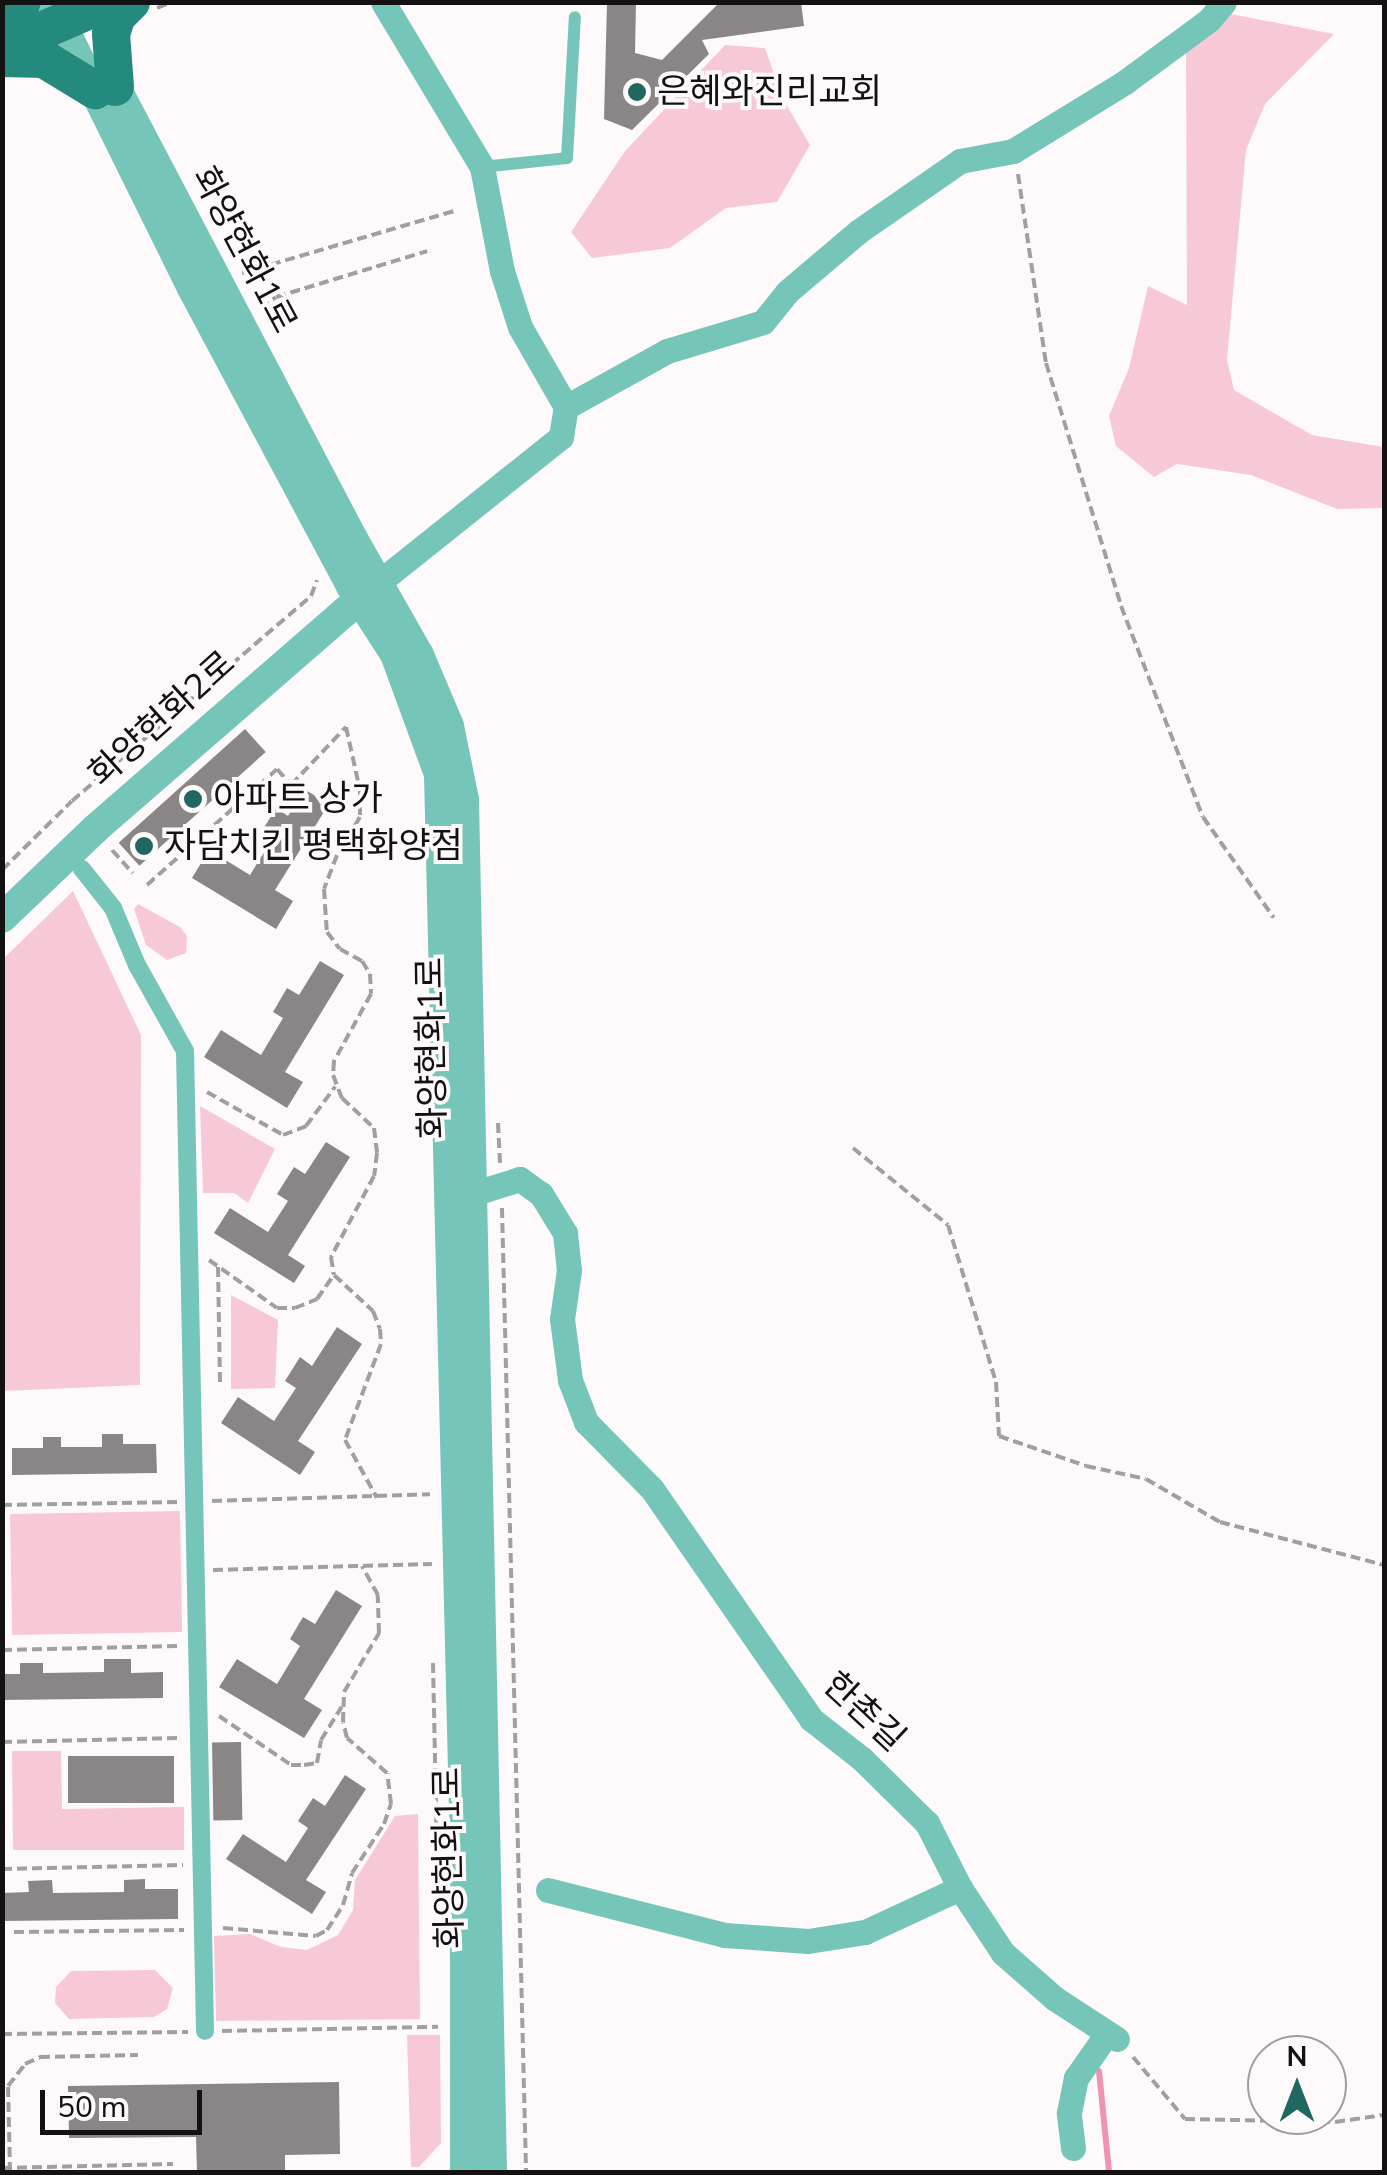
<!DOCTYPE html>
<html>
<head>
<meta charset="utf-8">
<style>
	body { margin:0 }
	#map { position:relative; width:1387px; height:2175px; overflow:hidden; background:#fefafb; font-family:"Nunito Sans","Noto Sans KR",sans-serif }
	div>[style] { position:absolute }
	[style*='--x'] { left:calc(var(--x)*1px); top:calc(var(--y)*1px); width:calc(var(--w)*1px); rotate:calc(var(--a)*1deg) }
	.green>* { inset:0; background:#f7c9d7; transform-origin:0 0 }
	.stream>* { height:6px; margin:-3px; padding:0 3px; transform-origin:3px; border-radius:3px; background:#f092b2 }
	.building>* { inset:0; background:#8a8687; transform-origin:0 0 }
	.path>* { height:4px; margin-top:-2px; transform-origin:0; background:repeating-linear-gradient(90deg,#a29fa0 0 10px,transparent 0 15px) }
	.service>* { height:12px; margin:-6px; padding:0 6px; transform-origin:6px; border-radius:6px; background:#75c5b9 }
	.pedestrian>* { height:18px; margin:-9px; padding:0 9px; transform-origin:9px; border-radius:9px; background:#75c5b9 }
	.minor>* { height:25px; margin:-12.5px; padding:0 12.5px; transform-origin:12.5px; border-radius:12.5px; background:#75c5b9 }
	.tertiary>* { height:30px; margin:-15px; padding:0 15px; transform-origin:15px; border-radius:15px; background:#75c5b9 }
	.primary>* { height:38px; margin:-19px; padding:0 19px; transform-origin:19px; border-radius:19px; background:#258a7e }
	.dots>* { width:28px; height:28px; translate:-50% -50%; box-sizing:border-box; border:5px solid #fefafb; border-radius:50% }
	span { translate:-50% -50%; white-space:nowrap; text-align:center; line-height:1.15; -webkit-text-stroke:8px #fefafb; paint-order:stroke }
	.poi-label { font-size:35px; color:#131112 }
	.left { translate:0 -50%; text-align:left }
	.street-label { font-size:35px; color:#131112 }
	.frame { position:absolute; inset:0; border:5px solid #131112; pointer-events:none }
	.north { position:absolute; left:1247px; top:2035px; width:100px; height:100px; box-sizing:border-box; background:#fefafb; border:2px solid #a09d9e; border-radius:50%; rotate:0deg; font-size:28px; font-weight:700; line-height:40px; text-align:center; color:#131112 }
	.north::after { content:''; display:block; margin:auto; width:35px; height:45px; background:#1e685f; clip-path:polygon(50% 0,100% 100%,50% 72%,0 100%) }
	.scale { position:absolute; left:40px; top:2090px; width:162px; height:45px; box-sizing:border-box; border:5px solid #131112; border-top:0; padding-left:12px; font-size:30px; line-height:35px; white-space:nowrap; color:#131112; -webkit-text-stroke:8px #fefafb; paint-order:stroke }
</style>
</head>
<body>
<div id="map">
	<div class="green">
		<i style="clip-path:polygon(1231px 14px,1334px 34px,1265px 104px,1246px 150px,1227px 360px,1234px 390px,1312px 435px,1384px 447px,1384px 508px,1337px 509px,1251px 475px,1177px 464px,1154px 477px,1116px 446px,1109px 416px,1129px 368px,1148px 286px,1187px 305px,1186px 46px)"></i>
		<i style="clip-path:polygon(725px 45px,765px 48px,783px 99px,810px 145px,777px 202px,726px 208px,670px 248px,592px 258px,571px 232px,625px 151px)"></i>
		<i style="clip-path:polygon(73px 891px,141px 1035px,140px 1385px,3px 1391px,3px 959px)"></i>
		<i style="clip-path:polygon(138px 904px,180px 927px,187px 936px,186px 953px,167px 960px,146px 945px,134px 909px)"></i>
		<i style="clip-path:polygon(200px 1106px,275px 1149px,248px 1203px,234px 1193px,203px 1193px)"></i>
		<i style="clip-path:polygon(231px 1295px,278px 1320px,275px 1388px,231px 1389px)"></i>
		<i style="left:180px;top:1511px;width:121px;height:170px;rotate:89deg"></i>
		<i style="clip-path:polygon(12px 1751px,61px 1751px,62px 1809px,184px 1807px,184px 1850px,13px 1850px)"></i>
		<i style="clip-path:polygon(418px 1814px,420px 2019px,216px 2021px,214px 1936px,250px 1934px,281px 1947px,307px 1950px,338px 1935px,353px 1910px,355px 1880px,395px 1816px)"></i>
		<i style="clip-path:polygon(155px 1970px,173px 1988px,167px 2009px,154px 2017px,69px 2019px,55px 2003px,56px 1987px,71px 1971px)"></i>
		<i style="clip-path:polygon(407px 2035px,440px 2035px,441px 2143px,419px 2167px,411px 2167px)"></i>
	</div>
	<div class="stream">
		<i style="--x:1099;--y:2071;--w:101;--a:84.3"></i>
	</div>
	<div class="building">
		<i style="clip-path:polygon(607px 2px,636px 2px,635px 53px,662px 60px,720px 2px,801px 2px,804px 26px,702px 40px,709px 54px,632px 130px,604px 119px)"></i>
		<i style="left:245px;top:729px;width:31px;height:170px;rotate:48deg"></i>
		<i style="clip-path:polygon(304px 789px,329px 804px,275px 890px,293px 901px,276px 929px,192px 878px,209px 850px,250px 875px,273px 838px,262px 831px,276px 808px,288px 816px)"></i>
		<i style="clip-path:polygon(320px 961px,344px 975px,285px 1072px,303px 1082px,287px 1108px,204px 1057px,221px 1030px,261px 1055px,283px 1018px,273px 1012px,287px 988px,299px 995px)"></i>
		<i style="clip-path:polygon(326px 1142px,350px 1157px,288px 1255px,305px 1266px,294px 1283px,214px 1233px,230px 1208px,268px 1232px,288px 1201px,277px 1194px,294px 1167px,305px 1174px)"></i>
		<i style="clip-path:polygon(337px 1327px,362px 1344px,298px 1441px,315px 1452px,300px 1475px,221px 1423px,238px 1397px,274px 1421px,296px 1388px,285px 1381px,300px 1357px,312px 1366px)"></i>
		<i style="clip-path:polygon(102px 1434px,123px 1434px,123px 1444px,156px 1444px,157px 1473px,12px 1475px,12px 1448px,43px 1448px,43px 1437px,61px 1437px,61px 1447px,102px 1447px)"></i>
		<i style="clip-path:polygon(336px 1590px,362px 1606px,304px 1699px,322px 1710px,304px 1738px,219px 1687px,237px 1659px,277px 1684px,300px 1646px,290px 1639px,303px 1617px,315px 1624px)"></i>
		<i style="clip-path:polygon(104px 1659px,131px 1659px,131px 1673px,163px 1672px,163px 1698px,2px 1700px,2px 1674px,20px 1674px,20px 1663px,43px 1663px,43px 1673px,104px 1672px)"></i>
		<i style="left:241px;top:1742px;width:78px;height:29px;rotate:89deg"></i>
		<i style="left:174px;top:1756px;width:47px;height:106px;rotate:90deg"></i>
		<i style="clip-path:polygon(345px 1775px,366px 1789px,306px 1880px,326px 1892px,312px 1914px,226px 1859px,243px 1834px,286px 1862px,308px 1828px,298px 1821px,313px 1798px,325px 1806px)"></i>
		<i style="clip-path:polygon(145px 1879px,145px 1889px,178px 1889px,178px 1919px,2px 1921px,2px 1893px,29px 1892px,28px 1881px,52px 1880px,53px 1893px,124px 1892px,124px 1880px)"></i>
		<i style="clip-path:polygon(339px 2082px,340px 2154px,285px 2155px,285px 2172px,197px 2172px,196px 2137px,69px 2138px,68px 2086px)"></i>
	</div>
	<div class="path">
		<i style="--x:157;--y:8;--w:16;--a:-22"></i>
		<i style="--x:1018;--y:174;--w:191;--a:81.6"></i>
		<i style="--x:1046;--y:363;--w:254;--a:72.8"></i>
		<i style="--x:1121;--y:606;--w:226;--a:68.8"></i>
		<i style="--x:1203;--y:817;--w:123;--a:54.9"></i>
		<i style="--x:242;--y:273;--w:221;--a:-16.3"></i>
		<i style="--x:261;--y:309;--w:19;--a:-39"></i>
		<i style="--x:276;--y:297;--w:158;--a:-16.9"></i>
		<i style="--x:112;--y:850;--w:31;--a:48"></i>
		<i style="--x:2;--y:870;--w:98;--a:-44.6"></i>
		<i style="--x:72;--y:801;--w:315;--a:-40.6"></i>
		<i style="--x:311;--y:596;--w:17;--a:-69"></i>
		<i style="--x:147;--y:885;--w:174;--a:-41.7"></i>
		<i style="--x:277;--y:769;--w:21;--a:49"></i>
		<i style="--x:291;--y:785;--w:80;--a:-46.5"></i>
		<i style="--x:346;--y:727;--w:65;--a:77.5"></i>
		<i style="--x:360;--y:790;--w:27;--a:90"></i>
		<i style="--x:360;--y:817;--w:44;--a:121.2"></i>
		<i style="--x:337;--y:855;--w:36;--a:111"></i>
		<i style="--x:324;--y:889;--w:16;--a:86"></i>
		<i style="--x:325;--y:905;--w:27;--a:86"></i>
		<i style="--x:327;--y:932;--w:21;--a:53"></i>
		<i style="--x:340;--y:949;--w:25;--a:29"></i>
		<i style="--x:362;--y:961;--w:15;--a:58"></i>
		<i style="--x:370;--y:974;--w:20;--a:87"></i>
		<i style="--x:371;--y:994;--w:77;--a:118.9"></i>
		<i style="--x:334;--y:1061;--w:14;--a:94"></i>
		<i style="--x:333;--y:1075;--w:25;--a:69"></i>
		<i style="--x:342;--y:1098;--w:44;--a:43.2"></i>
		<i style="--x:374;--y:1128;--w:25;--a:83"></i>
		<i style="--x:377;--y:1153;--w:23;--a:97"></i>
		<i style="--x:374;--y:1176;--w:92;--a:118"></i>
		<i style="--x:331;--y:1257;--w:18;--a:81"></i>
		<i style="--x:334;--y:1275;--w:53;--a:42.7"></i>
		<i style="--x:373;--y:1311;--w:19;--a:69"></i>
		<i style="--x:380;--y:1329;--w:15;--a:86"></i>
		<i style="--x:381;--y:1344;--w:103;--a:110.6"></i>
		<i style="--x:345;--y:1440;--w:66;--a:61.1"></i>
		<i style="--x:207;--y:1092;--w:87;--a:29.5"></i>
		<i style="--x:283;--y:1135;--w:25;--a:-21"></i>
		<i style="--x:306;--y:1126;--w:49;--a:-53.4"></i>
		<i style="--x:498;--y:1123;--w:40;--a:87.1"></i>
		<i style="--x:853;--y:1148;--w:122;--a:39"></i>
		<i style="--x:948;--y:1225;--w:164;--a:73"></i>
		<i style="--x:996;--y:1382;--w:54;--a:86.8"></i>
		<i style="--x:999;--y:1436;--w:92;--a:19"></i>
		<i style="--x:1086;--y:1466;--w:61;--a:12.2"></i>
		<i style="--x:1146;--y:1479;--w:86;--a:30.2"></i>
		<i style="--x:1220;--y:1522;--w:170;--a:14.7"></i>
		<i style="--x:502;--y:1208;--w:964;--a:88.57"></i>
		<i style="--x:209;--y:1260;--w:83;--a:35.2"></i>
		<i style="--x:277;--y:1308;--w:18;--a:0"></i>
		<i style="--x:295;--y:1308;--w:24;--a:-22"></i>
		<i style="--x:317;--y:1299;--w:29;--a:-55"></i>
		<i style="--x:218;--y:1267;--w:116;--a:89"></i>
		<i style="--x:212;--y:1501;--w:218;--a:-1.8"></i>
		<i style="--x:2;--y:1505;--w:176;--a:-1"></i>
		<i style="--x:213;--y:1570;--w:219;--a:-1.6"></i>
		<i style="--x:2;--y:1650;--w:176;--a:-1.3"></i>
		<i style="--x:433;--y:1663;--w:185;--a:88.8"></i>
		<i style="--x:219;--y:1716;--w:87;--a:34.2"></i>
		<i style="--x:291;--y:1765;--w:13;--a:0"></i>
		<i style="--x:304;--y:1765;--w:13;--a:-9"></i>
		<i style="--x:317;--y:1763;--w:23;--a:-80"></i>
		<i style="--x:321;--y:1740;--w:39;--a:-58"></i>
		<i style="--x:2;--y:1742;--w:177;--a:-1.3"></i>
		<i style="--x:2;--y:1869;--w:181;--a:-1.3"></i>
		<i style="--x:223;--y:1928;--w:93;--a:4.9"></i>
		<i style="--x:316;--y:1936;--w:13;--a:-29"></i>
		<i style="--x:327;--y:1930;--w:30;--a:-57"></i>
		<i style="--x:343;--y:1905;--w:33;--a:-74"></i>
		<i style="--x:352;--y:1873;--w:59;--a:-56.9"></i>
		<i style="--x:384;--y:1824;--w:21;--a:-71"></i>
		<i style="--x:391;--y:1804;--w:31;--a:-97"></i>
		<i style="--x:387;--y:1773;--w:53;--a:-138.8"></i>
		<i style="--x:347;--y:1738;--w:16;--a:-104"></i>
		<i style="--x:343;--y:1722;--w:30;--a:-88"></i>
		<i style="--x:344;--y:1692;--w:69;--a:-59.3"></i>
		<i style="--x:379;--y:1633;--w:38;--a:-92"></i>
		<i style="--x:378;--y:1595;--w:33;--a:-119"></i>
		<i style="--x:14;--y:1932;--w:170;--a:-0.7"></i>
		<i style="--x:222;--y:2031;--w:216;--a:-1.1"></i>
		<i style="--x:2;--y:2034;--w:186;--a:-0.6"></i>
		<i style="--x:1133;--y:2057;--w:81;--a:50"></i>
		<i style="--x:1185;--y:2119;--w:150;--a:1.1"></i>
		<i style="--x:1335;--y:2122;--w:49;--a:-8.1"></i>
		<i style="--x:2;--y:2168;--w:171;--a:-1.3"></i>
		<i style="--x:10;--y:2172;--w:86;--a:-91.3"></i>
		<i style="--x:8;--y:2086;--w:28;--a:-52"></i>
		<i style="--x:25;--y:2064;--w:17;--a:-25"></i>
		<i style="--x:40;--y:2057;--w:98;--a:-1.2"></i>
	</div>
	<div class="service">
		<i style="--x:482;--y:167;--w:85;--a:-6"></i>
		<i style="--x:567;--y:158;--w:141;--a:-86.8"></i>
	</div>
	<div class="pedestrian">
		<i style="--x:82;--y:869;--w:50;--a:51.5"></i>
		<i style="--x:113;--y:908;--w:62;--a:67.2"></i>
		<i style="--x:137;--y:965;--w:98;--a:60.8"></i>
		<i style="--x:185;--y:1051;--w:980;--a:88.83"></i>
	</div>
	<div class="minor">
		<i style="--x:566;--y:407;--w:115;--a:-29"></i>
		<i style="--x:667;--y:351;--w:100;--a:-16.8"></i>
		<i style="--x:763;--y:322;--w:38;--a:-51"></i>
		<i style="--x:787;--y:292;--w:94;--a:-40.3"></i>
		<i style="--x:859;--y:231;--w:123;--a:-34.7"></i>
		<i style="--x:960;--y:161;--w:54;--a:-10.7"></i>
		<i style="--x:1013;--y:151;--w:132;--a:-31.6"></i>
		<i style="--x:1125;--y:82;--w:104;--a:-36.4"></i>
		<i style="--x:1209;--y:20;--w:23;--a:-50"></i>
		<i style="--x:378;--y:583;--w:234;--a:-38.6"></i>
		<i style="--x:561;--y:437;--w:30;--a:-81"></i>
		<i style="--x:566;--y:407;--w:92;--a:-119.9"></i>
		<i style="--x:520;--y:327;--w:59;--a:-107.8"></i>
		<i style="--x:502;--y:271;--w:106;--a:-100.9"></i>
		<i style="--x:482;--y:167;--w:192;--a:-121"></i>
		<i style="--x:472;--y:1194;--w:50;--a:-17.4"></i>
		<i style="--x:520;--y:1179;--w:26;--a:36"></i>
		<i style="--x:541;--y:1194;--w:46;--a:58.4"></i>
		<i style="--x:565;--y:1233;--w:37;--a:84"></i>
		<i style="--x:569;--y:1270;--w:49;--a:98.1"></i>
		<i style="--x:562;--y:1319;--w:62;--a:82.5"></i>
		<i style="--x:570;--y:1380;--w:45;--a:69.1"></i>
		<i style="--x:586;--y:1422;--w:94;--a:45.4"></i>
		<i style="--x:652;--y:1489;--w:280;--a:55.3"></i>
		<i style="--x:811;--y:1719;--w:63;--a:38"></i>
		<i style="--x:861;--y:1758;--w:93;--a:44.6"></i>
		<i style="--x:927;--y:1823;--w:73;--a:63.1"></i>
		<i style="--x:960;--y:1888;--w:78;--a:56.5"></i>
		<i style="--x:1003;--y:1953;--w:68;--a:41.4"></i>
		<i style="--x:1054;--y:1998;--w:75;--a:33.1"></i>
		<i style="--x:548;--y:1890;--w:183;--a:14.3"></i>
		<i style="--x:725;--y:1935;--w:83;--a:4.1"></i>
		<i style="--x:808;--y:1941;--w:58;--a:-9"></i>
		<i style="--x:865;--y:1932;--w:105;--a:-24.9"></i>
		<i style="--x:1073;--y:2148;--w:35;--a:-97"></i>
		<i style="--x:1069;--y:2113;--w:36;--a:-79"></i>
		<i style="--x:1076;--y:2078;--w:52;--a:-55.1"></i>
	</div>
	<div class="tertiary">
		<i style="--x:42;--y:2;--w:50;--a:54.7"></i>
		<i style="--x:71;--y:43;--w:273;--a:63.7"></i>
		<i style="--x:192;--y:288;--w:338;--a:61.9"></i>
		<i style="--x:351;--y:586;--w:81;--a:57.1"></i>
		<i style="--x:395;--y:654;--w:128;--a:69.9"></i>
		<i style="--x:439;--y:774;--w:1077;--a:88.62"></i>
		<i style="--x:465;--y:1851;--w:321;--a:90"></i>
		<i style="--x:113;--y:82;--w:516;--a:62.29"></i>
		<i style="--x:353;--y:539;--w:133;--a:60.4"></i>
		<i style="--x:419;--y:655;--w:77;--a:67.1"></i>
		<i style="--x:449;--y:726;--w:76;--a:78.5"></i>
		<i style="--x:464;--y:800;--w:1372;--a:88.83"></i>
		<i style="--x:2;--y:918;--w:129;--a:-43.7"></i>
		<i style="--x:95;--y:829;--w:367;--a:-41"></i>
	</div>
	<div class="primary">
		<i style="--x:2;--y:12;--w:22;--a:-27"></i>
		<i style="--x:2;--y:48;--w:116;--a:-23.5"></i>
		<i style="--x:2;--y:58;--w:42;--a:1.4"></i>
		<i style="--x:44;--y:59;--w:60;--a:31.3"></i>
		<i style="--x:115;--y:87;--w:53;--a:-94.3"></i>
		<i style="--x:111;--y:34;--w:19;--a:-72"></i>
		<i style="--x:117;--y:16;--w:20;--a:-45"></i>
	</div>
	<div class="dots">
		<i style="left:637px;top:92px;background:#1e685f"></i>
		<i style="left:193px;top:799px;background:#1e685f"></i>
		<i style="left:144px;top:846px;background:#1e685f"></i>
	</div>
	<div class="poi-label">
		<span class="left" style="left:657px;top:92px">은혜와진리교회</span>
		<span class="left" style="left:213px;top:799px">아파트 상가</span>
		<span class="left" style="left:164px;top:846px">자담치킨 평택화양점</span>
	</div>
	<div class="street-label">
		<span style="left:244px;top:250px;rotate:62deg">화양현화1로</span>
		<span style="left:162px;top:719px;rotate:-42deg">화양현화2로</span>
		<span style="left:432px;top:1048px;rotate:-91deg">화양현화1로</span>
		<span style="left:864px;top:1712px;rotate:43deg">한촌길</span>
		<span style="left:449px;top:1858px;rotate:-91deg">화양현화1로</span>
	</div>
	<div class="frame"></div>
	<div class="north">N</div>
	<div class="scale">50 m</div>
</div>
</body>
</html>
